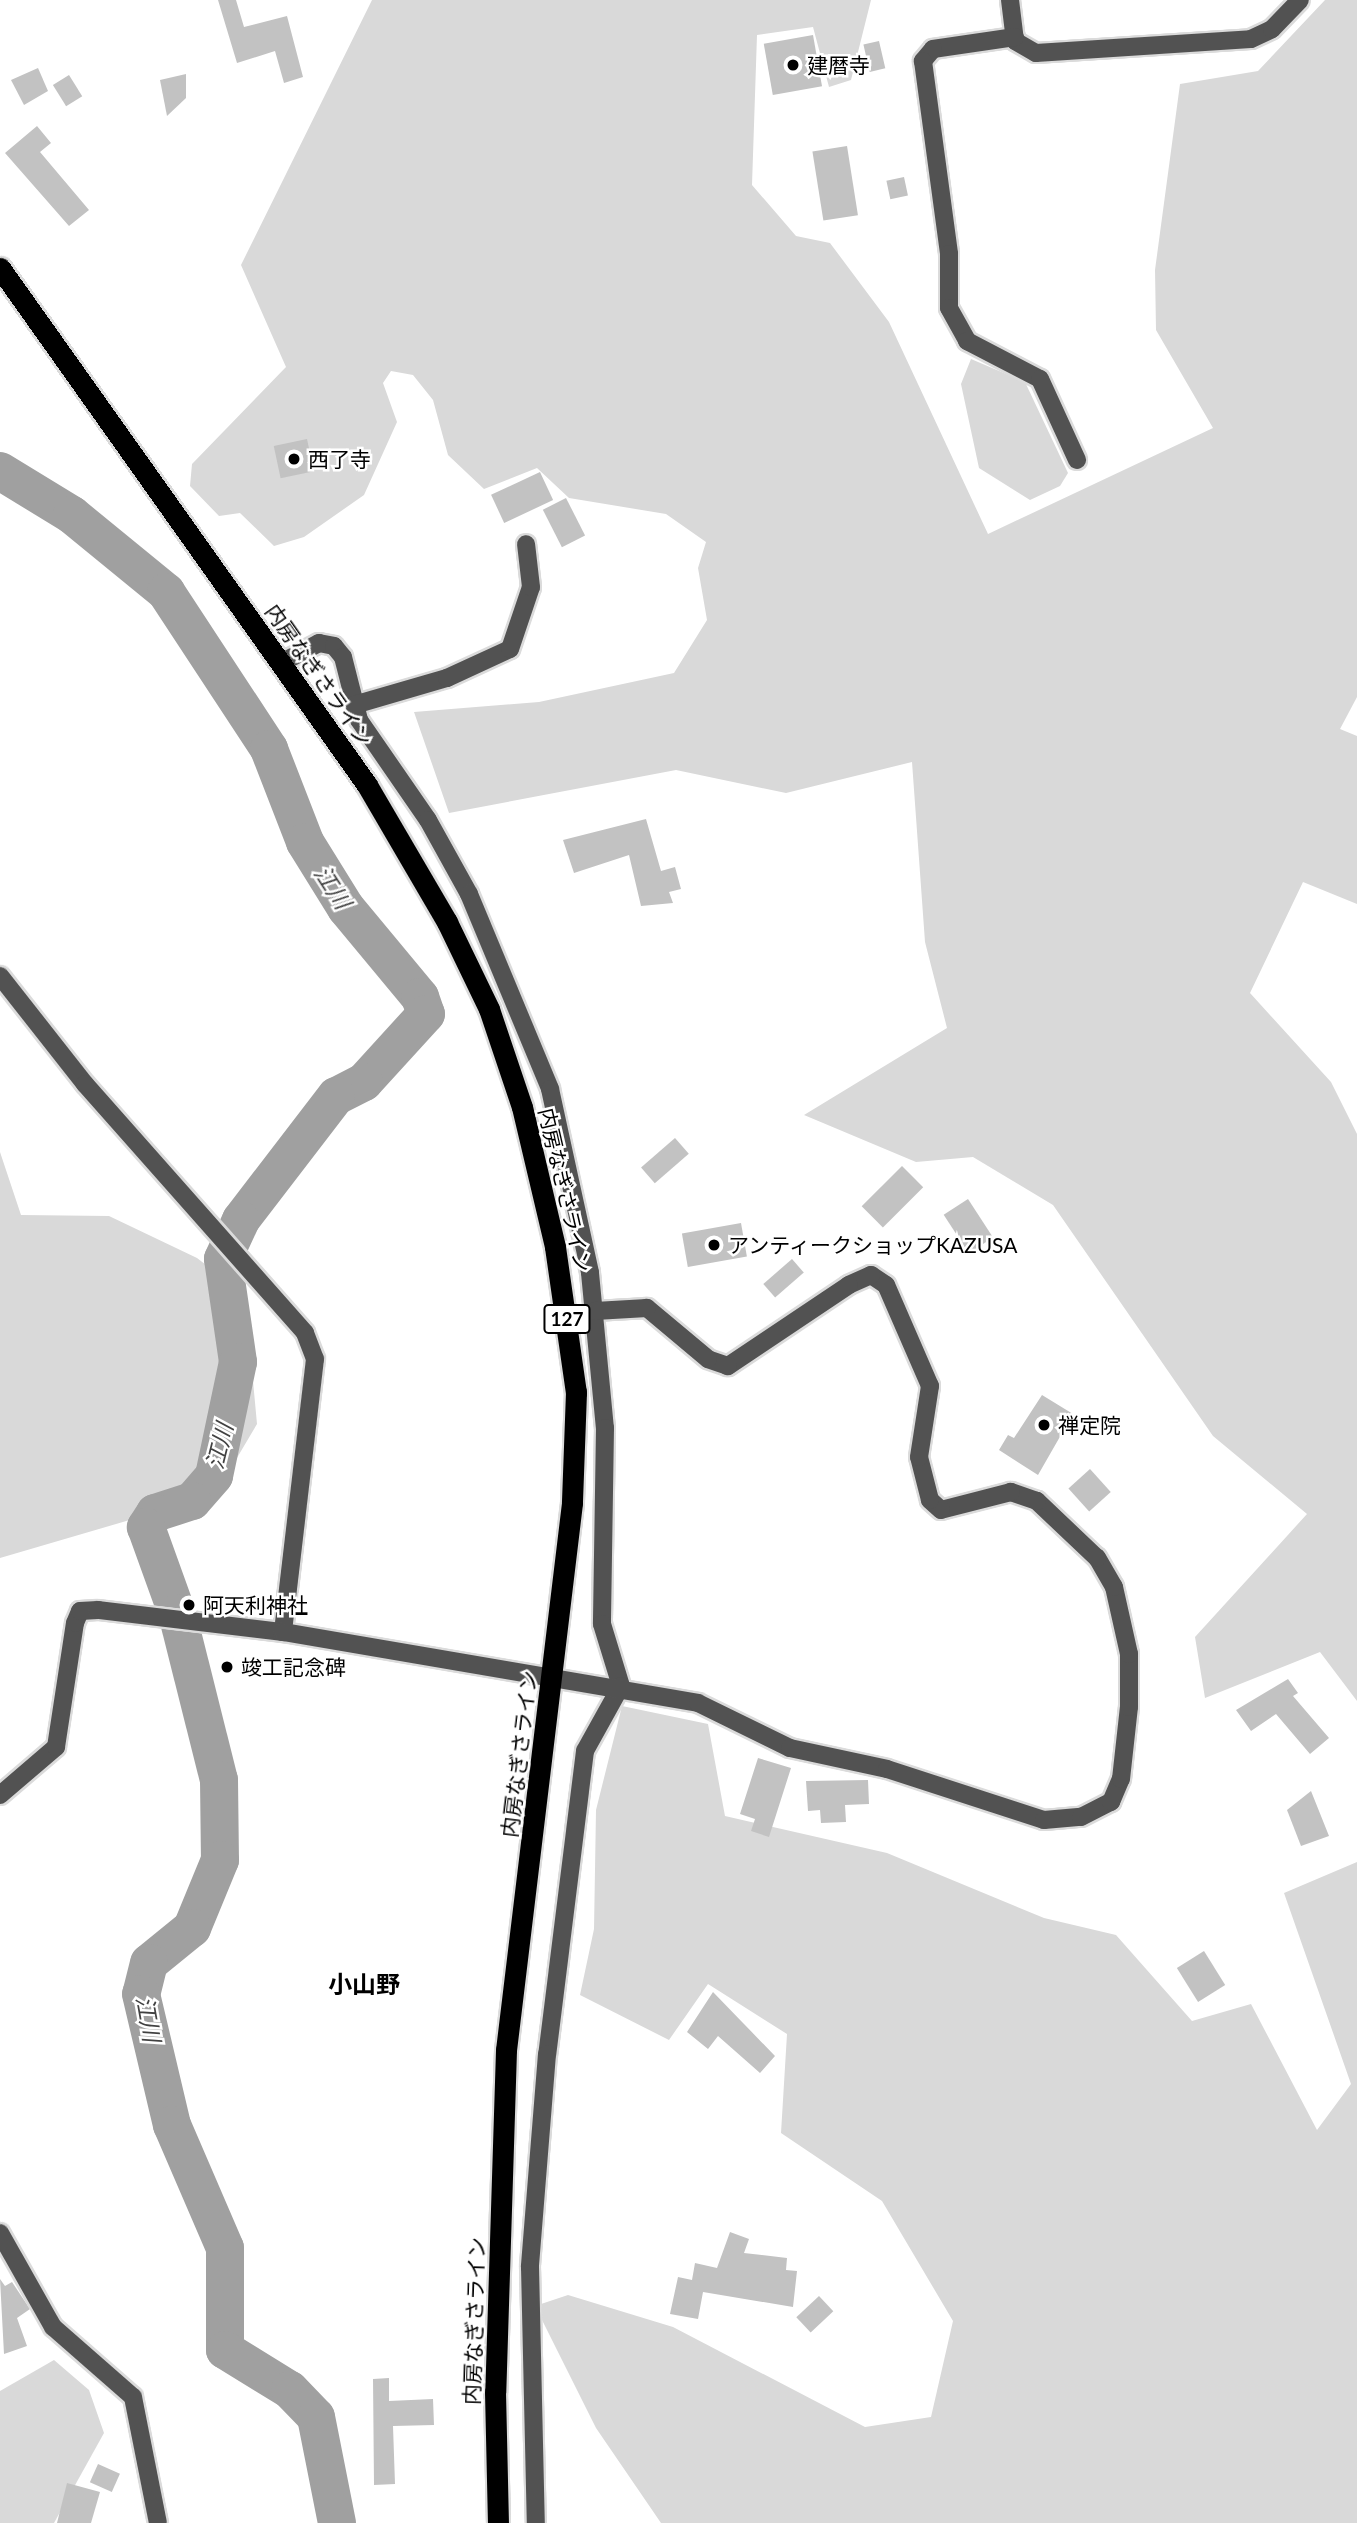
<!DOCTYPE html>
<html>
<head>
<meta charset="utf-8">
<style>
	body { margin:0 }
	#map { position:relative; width:1357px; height:2523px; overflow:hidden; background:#fff; font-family:Lato,"Noto Sans JP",sans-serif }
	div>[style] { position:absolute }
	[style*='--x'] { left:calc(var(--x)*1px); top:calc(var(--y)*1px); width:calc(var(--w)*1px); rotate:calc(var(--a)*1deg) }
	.green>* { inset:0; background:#d9d9d9 }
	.river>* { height:38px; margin:-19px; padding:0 19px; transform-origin:19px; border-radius:19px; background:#a0a0a0 }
	.building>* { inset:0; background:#c2c2c2; transform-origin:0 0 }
	.roads { filter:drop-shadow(2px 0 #dbdbdb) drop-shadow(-2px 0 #dbdbdb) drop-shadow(0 2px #dbdbdb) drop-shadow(0 -2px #dbdbdb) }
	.minor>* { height:18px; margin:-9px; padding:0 9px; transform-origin:9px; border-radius:9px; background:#525252 }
	.highway>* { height:21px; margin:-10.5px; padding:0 10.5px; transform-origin:10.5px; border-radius:10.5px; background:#000 }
	.dots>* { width:19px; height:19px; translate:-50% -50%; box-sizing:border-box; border:4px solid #fff; border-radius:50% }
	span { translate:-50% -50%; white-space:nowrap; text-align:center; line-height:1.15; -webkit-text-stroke:5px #fff; paint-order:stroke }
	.shield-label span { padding:2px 5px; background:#fff; border:2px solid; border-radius:5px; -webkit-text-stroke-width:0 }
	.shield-label { font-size:19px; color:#000; font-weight:700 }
	.poi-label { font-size:21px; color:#000 }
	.left { translate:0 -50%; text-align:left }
	.street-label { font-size:21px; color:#000 }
	.water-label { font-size:23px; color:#414141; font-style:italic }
	.quarter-label { font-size:24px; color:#000; font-weight:700 }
</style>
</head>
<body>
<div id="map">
	<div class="green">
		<i style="clip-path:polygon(372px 0,871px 0,851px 80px,829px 87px,813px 27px,757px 35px,752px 185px,796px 236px,830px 243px,889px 322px,988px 534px,1213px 428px,1156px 330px,1155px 270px,1180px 84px,1258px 71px,1325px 0,1357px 0,1357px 697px,1340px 729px,1357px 736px,1357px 904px,1303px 882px,1250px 993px,1331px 1082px,1357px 1134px,1357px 1701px,1320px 1652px,1205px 1698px,1195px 1637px,1307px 1514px,1213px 1436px,1053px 1205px,973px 1157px,916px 1162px,804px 1115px,947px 1028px,925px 942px,912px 762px,786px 793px,676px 770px,449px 813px,414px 712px,539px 702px,674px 673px,707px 620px,698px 568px,706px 542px,666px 514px,569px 498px,537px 468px,484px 489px,448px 455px,433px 400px,413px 375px,391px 371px,383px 383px,397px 422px,364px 495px,304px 537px,274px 546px,240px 513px,219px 516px,190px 486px,192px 464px,286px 367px,241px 265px)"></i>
		<i style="clip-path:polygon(971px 359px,1025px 382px,1068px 473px,1060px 486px,1030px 500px,979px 468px,961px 384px)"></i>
		<i style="clip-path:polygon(0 1152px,21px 1215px,109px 1216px,197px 1258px,245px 1295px,257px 1424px,215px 1495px,0 1558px)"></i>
		<i style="clip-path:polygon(622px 1706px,708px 1724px,725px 1816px,887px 1853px,1044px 1918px,1116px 1935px,1192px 2021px,1251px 2004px,1317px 2130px,1351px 2084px,1284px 1893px,1357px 1862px,1357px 2523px,661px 2523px,596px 2428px,535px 2306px,568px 2295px,673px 2327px,865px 2427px,931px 2417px,953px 2321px,882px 2201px,781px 2133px,787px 2034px,708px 1984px,669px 2040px,580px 1995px,594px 1929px,596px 1810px)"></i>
		<i style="clip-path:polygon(54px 2360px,89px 2390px,104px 2433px,54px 2523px,0 2523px,0 2391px)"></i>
	</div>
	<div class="river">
		<i style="--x:0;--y:471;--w:84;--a:31.4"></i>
		<i style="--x:72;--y:515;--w:122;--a:39.3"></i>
		<i style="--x:166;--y:592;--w:188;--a:56.7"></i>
		<i style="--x:269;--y:749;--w:100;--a:68.8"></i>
		<i style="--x:305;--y:842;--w:78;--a:58.2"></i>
		<i style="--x:346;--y:908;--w:116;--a:50.3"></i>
		<i style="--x:420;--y:997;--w:18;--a:71"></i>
		<i style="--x:426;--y:1014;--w:92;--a:132.4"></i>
		<i style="--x:364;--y:1082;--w:31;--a:153"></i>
		<i style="--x:336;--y:1096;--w:156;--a:127.5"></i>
		<i style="--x:241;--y:1220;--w:43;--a:114.8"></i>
		<i style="--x:223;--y:1259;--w:104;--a:81.7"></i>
		<i style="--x:238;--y:1362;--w:116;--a:101.9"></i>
		<i style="--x:214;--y:1476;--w:33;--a:131"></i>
		<i style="--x:192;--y:1501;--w:39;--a:162"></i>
		<i style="--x:155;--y:1513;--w:17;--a:123"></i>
		<i style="--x:146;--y:1527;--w:91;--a:70.2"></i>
		<i style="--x:177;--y:1613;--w:172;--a:75.9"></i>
		<i style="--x:219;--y:1780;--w:80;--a:89.3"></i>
		<i style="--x:220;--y:1860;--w:74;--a:112.4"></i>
		<i style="--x:192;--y:1928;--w:55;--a:140.9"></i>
		<i style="--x:149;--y:1963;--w:32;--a:104"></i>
		<i style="--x:141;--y:1994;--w:135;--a:76.7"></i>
		<i style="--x:172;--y:2125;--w:134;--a:66.7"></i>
		<i style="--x:225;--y:2248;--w:102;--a:90"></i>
		<i style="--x:225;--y:2350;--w:76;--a:31.6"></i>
		<i style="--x:290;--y:2390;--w:37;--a:46"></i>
		<i style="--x:316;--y:2417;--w:108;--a:78.8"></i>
	</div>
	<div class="building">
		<i style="clip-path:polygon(218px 0,236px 0,244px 27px,287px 16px,303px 77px,284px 83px,275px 51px,237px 63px)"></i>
		<i style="left:813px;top:35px;width:52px;height:50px;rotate:80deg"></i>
		<i style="left:879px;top:41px;width:28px;height:16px;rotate:77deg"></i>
		<i style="clip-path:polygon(38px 68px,48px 91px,24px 105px,11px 80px)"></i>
		<i style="clip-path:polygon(186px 74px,186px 98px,167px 116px,160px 80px)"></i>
		<i style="left:69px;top:75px;width:25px;height:19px;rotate:58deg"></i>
		<i style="clip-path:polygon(37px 126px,51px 143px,40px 152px,89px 210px,69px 226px,5px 153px)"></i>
		<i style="left:847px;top:146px;width:70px;height:35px;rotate:81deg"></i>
		<i style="left:904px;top:177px;width:19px;height:18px;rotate:78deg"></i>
		<i style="left:307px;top:439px;width:33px;height:34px;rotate:78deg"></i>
		<i style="left:540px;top:472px;width:31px;height:54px;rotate:65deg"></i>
		<i style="left:566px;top:498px;width:42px;height:26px;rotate:63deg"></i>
		<i style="clip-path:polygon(646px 819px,661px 871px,675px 867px,681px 889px,669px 892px,673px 903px,641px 906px,629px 855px,574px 873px,563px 840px)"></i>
		<i style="left:675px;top:1138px;width:21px;height:45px;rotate:49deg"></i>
		<i style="left:902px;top:1166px;width:30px;height:57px;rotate:45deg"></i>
		<i style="left:968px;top:1199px;width:46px;height:29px;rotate:57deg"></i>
		<i style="left:741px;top:1223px;width:34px;height:60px;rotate:80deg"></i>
		<i style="left:792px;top:1259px;width:18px;height:38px;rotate:49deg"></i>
		<i style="clip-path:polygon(1042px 1395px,1073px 1414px,1038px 1475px,999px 1450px,1008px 1435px,1014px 1438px)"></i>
		<i style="left:1090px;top:1469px;width:31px;height:29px;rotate:48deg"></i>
		<i style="clip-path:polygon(1288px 1679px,1298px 1693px,1293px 1696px,1329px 1738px,1310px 1754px,1276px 1714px,1251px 1731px,1236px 1710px)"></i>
		<i style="clip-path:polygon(758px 1758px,791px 1768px,769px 1837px,751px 1831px,755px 1819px,740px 1814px)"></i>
		<i style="clip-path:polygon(868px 1780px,869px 1804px,845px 1805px,846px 1822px,821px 1823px,820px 1810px,808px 1811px,806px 1781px)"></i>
		<i style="clip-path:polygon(1311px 1791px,1329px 1836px,1301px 1846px,1287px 1810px)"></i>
		<i style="left:1204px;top:1951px;width:40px;height:32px;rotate:58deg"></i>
		<i style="clip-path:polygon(713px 1992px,775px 2056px,760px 2073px,718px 2036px,708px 2049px,687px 2032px)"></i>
		<i style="clip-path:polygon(730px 2232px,749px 2239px,744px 2253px,787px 2258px,786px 2270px,797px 2271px,793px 2307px,703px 2292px,698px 2319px,670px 2314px,678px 2277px,692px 2280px,695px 2263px,717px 2268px)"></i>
		<i style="clip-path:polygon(0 2279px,5px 2286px,12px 2282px,30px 2309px,17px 2318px,27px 2346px,4px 2354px)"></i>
		<i style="left:819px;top:2296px;width:21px;height:31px;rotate:47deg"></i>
		<i style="clip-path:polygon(389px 2378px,389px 2401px,433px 2399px,434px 2425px,393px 2426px,395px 2484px,374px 2485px,373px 2379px)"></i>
		<i style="left:98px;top:2464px;width:24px;height:20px;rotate:24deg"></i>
		<i style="clip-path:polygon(67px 2483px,100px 2492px,91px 2523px,57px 2523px)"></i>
	</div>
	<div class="roads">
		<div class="minor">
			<i style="--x:1010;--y:0;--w:41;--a:83"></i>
			<i style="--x:1015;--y:41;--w:24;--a:30"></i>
			<i style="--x:1036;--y:53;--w:215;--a:-3.7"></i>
			<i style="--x:1251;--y:39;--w:23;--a:-25"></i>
			<i style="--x:1272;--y:29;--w:40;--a:-46"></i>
			<i style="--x:1015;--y:37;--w:83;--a:171.7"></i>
			<i style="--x:933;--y:49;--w:16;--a:130"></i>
			<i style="--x:923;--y:61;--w:195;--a:82.3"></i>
			<i style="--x:949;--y:254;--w:54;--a:90"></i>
			<i style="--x:949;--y:308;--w:38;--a:61"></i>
			<i style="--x:967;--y:341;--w:82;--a:27.5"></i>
			<i style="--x:1040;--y:379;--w:89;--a:65.4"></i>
			<i style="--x:281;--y:663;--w:43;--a:-27.8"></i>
			<i style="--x:319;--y:643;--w:15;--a:11"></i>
			<i style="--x:334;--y:646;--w:14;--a:51"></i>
			<i style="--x:343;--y:657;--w:65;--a:75.7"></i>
			<i style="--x:359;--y:720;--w:121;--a:55.4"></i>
			<i style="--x:428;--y:820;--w:85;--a:61"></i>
			<i style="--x:469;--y:894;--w:211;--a:67.4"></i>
			<i style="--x:550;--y:1089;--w:188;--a:77.7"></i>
			<i style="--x:590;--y:1273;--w:156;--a:84.5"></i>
			<i style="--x:605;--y:1428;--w:196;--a:90.9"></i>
			<i style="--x:602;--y:1624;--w:65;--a:73"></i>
			<i style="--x:621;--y:1686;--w:74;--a:119"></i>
			<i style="--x:585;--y:1751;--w:305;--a:97.1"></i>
			<i style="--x:547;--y:2054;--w:214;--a:94.6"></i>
			<i style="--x:530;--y:2267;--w:256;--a:88.7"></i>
			<i style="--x:354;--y:705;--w:97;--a:-16.2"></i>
			<i style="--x:447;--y:678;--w:69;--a:-24.7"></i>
			<i style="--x:510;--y:649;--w:65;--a:-71.3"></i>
			<i style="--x:531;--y:587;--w:43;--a:-96.6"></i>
			<i style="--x:0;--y:976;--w:137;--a:51.8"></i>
			<i style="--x:85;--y:1084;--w:332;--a:48.5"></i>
			<i style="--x:305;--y:1333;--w:28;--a:69"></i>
			<i style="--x:315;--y:1359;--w:275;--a:96.7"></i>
			<i style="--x:0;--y:1795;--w:74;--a:-40.6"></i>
			<i style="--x:56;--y:1747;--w:125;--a:-81.3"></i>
			<i style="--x:75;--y:1623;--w:13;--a:-67"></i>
			<i style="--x:80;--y:1611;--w:18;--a:-3"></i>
			<i style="--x:98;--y:1610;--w:186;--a:6.8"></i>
			<i style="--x:283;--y:1632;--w:421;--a:9.7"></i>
			<i style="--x:698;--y:1703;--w:102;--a:26.1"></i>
			<i style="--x:790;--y:1748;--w:99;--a:12.2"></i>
			<i style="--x:887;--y:1769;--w:165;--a:18"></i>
			<i style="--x:1044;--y:1820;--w:37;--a:-5"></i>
			<i style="--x:1081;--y:1817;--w:34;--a:-27"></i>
			<i style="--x:1111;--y:1802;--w:25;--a:-67"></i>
			<i style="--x:1121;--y:1779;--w:72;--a:-83.7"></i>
			<i style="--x:1129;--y:1707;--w:53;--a:-90"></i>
			<i style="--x:1129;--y:1654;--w:69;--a:-102.6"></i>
			<i style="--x:1114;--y:1587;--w:34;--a:-120"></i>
			<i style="--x:1097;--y:1558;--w:83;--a:-136.5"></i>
			<i style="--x:1037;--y:1501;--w:28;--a:-161"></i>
			<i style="--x:1011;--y:1492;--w:72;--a:165.6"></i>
			<i style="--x:941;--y:1510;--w:15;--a:-138"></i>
			<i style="--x:930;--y:1500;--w:44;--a:-104.3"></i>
			<i style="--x:919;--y:1457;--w:72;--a:-81.2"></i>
			<i style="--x:930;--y:1386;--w:110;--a:-113.5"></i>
			<i style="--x:886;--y:1285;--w:18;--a:-146"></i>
			<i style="--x:871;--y:1275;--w:24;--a:156"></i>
			<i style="--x:849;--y:1285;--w:146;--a:146.2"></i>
			<i style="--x:728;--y:1366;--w:21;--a:-161"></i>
			<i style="--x:708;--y:1359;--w:80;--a:-140.1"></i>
			<i style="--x:647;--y:1308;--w:52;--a:176.7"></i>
			<i style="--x:0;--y:2233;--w:108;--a:60.6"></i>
			<i style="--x:53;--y:2327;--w:106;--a:41.2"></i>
			<i style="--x:133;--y:2397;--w:128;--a:78.8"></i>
		</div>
		<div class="highway">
			<i style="--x:0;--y:268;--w:634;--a:54.63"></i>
			<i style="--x:367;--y:785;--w:159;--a:59.7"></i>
			<i style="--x:447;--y:922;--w:97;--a:64.2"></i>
			<i style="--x:489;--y:1009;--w:103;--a:71.4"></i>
			<i style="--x:522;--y:1107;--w:144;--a:76.7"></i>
			<i style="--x:555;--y:1247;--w:147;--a:81.8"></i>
			<i style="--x:576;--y:1392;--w:111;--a:92.1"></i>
			<i style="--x:572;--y:1503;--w:551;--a:96.88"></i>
			<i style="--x:506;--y:2050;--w:342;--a:91.8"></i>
			<i style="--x:495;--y:2392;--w:131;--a:88.7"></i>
		</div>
	</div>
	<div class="dots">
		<i style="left:793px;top:65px;background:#000"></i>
		<i style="left:294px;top:459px;background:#000"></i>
		<i style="left:714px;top:1245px;background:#000"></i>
		<i style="left:1044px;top:1425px;background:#000"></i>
		<i style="left:189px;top:1605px;background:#000"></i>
		<i style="left:227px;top:1667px;background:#000"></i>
	</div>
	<div class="shield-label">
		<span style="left:567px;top:1319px">127</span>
	</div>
	<div class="poi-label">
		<span class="left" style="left:807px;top:65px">建暦寺</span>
		<span class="left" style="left:308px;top:459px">西了寺</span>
		<span class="left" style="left:728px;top:1245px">アンティークショップKAZUSA</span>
		<span class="left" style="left:1058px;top:1425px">禅定院</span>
		<span class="left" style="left:203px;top:1605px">阿天利神社</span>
		<span class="left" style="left:241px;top:1667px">竣工記念碑</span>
	</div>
	<div class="street-label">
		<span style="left:319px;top:675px;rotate:55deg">内房なぎさライン</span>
		<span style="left:565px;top:1190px;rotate:77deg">内房なぎさライン</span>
		<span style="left:519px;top:1754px;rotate:-83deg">内房なぎさライン</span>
		<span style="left:474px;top:2321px;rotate:-88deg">内房なぎさライン</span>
	</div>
	<div class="water-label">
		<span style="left:333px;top:887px;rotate:57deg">江川</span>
		<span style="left:219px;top:1446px;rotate:-76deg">江川</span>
		<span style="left:149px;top:2019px;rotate:80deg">江川</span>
	</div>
	<div class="quarter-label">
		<span style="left:364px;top:1984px">小山野</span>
	</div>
</div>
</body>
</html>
